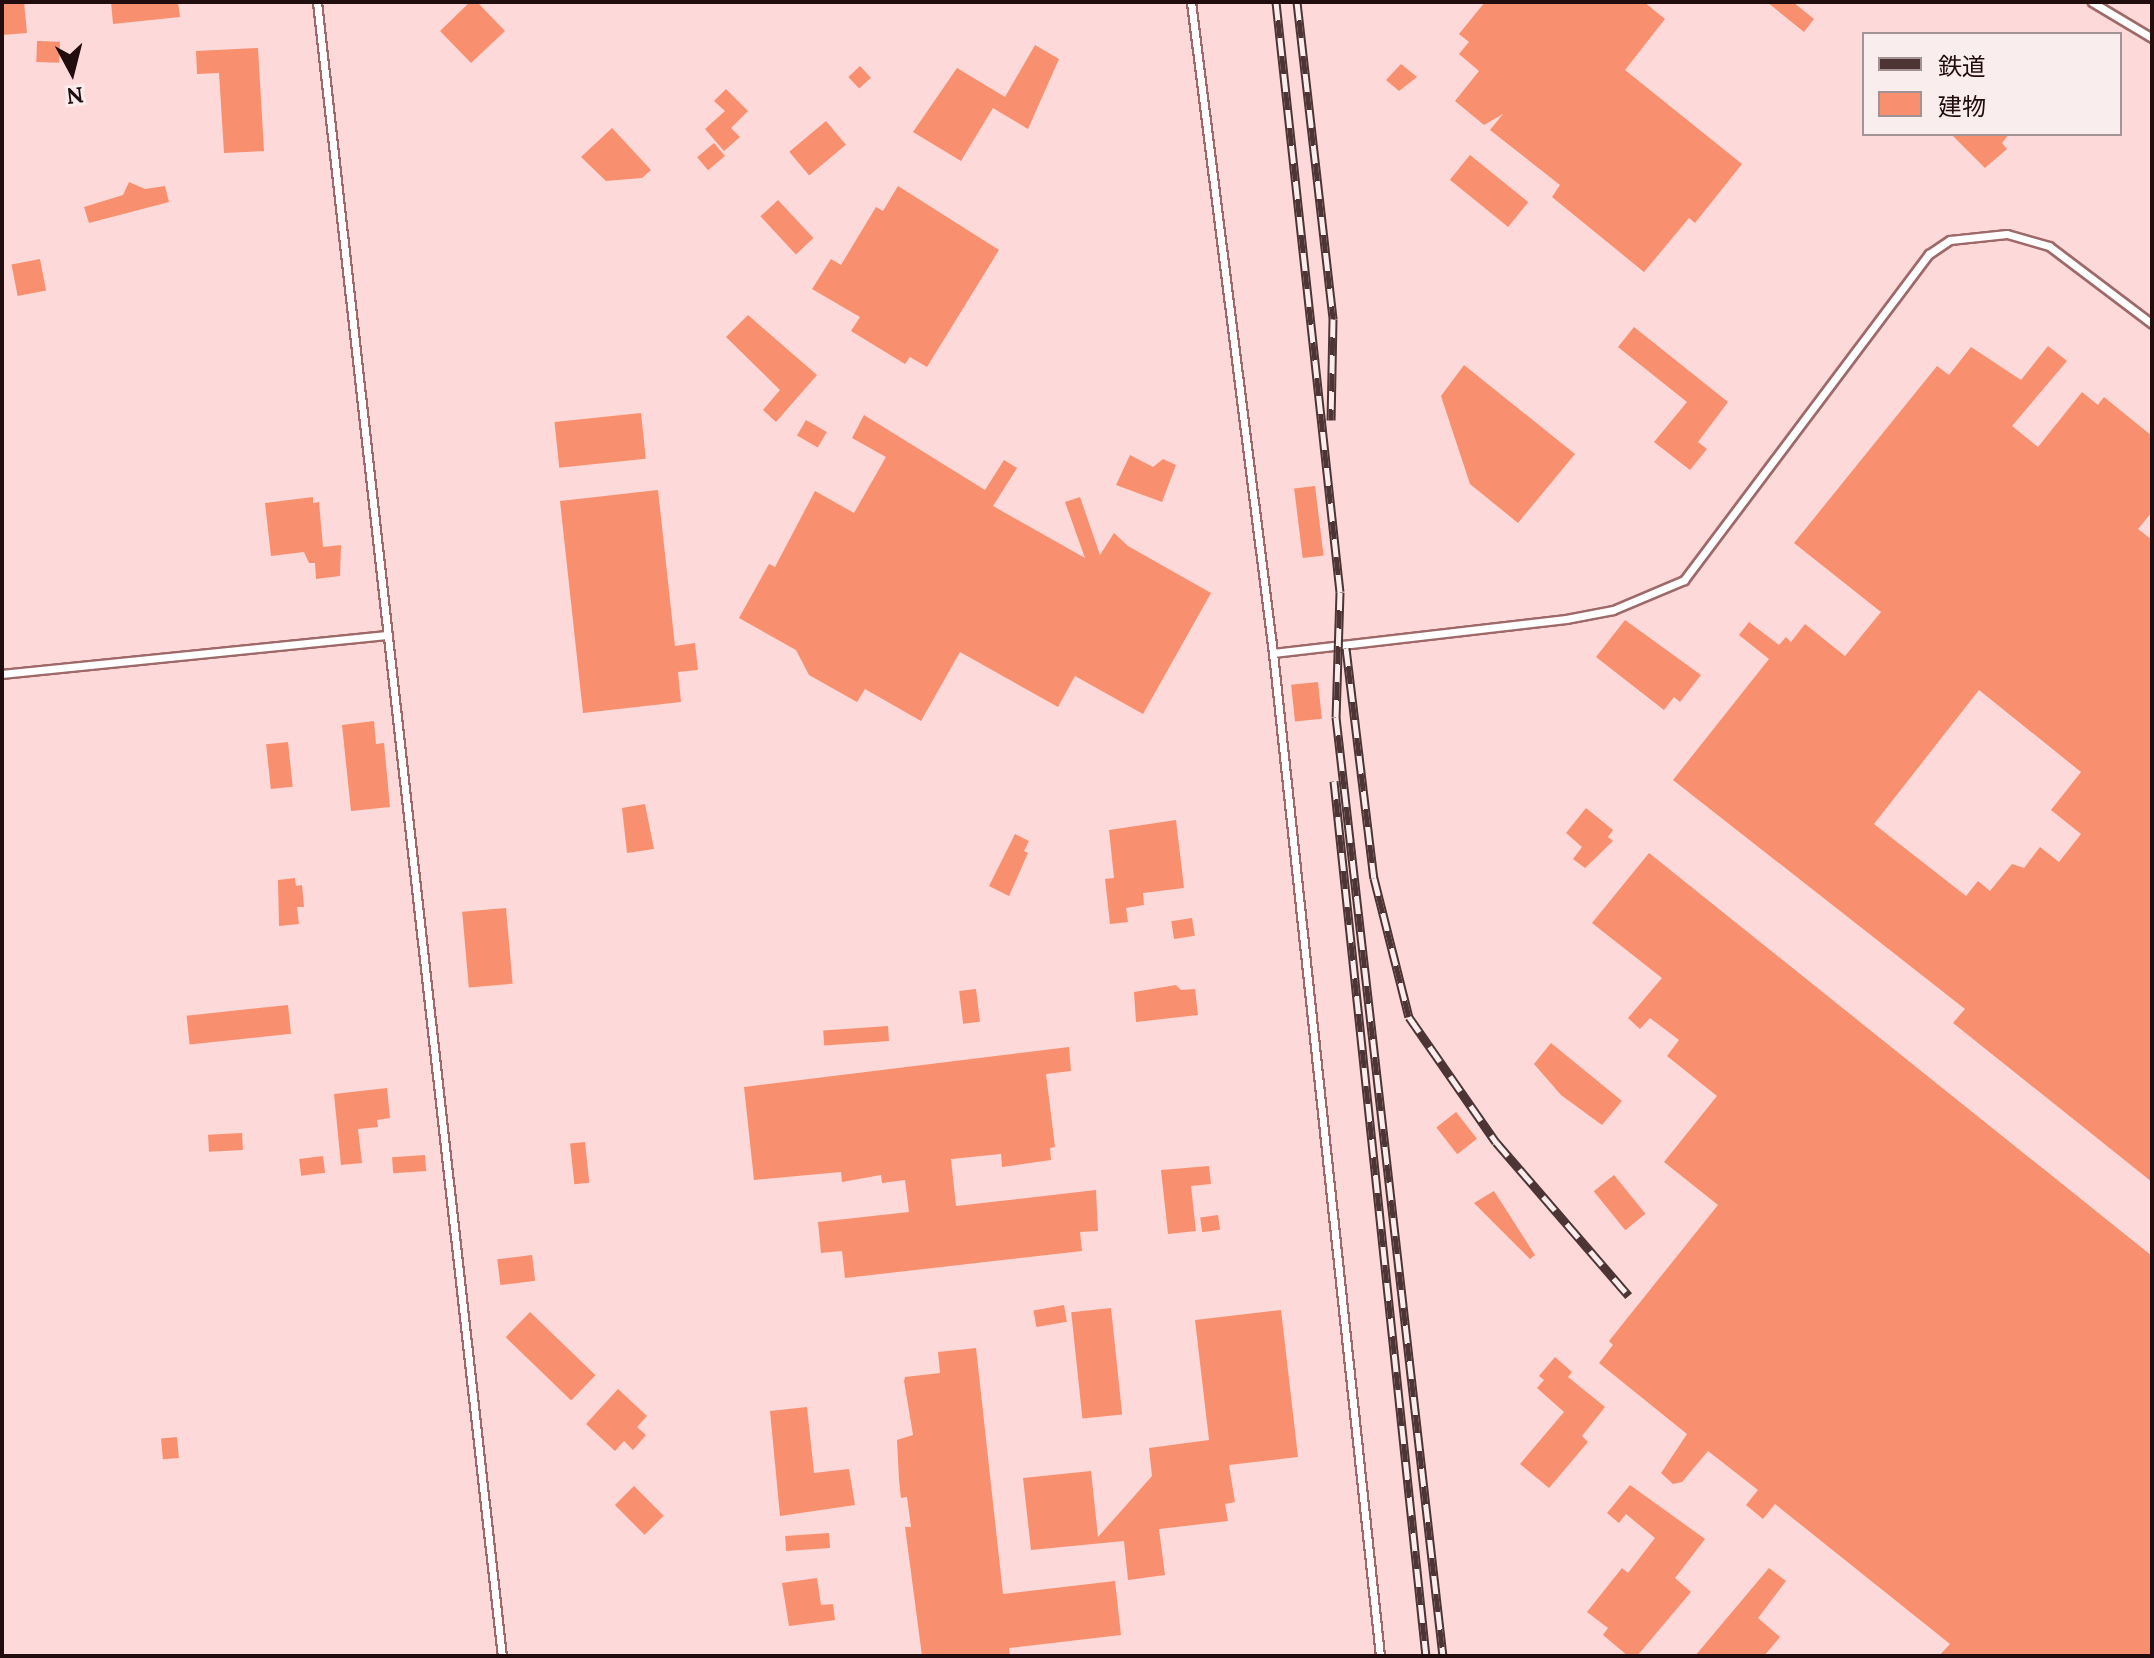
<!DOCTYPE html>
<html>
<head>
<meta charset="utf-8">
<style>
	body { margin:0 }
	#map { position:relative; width:2154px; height:1658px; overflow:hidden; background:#fed9d9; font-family:Lora,"Noto Sans JP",serif }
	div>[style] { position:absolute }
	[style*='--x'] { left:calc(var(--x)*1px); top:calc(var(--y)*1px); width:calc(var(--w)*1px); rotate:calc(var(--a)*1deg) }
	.building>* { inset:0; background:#f8906f; transform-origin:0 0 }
	.roads { filter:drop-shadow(2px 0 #9f6969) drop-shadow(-2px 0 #9f6969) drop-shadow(0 2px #9f6969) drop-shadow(0 -2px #9f6969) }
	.lane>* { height:7px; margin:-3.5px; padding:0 3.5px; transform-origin:3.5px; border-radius:3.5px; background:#fff }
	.rail>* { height:9px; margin-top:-4.5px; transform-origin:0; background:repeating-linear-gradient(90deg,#faeded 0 18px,#4d3536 0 36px); box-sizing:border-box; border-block:2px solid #4d3536 }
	span { translate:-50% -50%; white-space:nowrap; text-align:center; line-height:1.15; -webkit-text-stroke:6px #faeded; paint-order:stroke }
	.frame { position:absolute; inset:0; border:4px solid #210d0e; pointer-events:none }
	.legend { position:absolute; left:1862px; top:32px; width:260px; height:104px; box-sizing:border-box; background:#faeded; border:2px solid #a39394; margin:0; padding:10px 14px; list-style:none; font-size:24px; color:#210d0e }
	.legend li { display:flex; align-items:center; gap:16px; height:40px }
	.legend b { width:40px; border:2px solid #a39394 }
	.north { position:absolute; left:32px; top:32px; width:80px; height:80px; -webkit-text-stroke:6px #faeded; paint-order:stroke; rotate:173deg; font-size:22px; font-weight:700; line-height:32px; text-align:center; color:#210d0e }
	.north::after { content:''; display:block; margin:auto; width:28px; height:36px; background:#210d0e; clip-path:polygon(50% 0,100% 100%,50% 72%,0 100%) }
</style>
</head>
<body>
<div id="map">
	<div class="building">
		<i style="clip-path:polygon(2px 2px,24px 2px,27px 33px,2px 35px)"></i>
		<i style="clip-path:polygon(111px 2px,178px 2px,180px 17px,113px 24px)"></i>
		<i style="clip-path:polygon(470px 2px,477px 2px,505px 31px,471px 63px,440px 31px)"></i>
		<i style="clip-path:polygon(1485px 2px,1644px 2px,1665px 19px,1625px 70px,1742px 164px,1695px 223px,1689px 218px,1644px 272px,1552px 197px,1560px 185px,1490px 130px,1503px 114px,1484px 125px,1455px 101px,1479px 71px,1459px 54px,1469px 42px,1459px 34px)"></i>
		<i style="clip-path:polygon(1767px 2px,1793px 2px,1814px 19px,1804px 32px)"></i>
		<i style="left:37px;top:41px;width:23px;height:21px;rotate:2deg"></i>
		<i style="clip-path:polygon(1035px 45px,1059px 59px,1028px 129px,993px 108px,961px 161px,913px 132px,957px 68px,1005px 97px)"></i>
		<i style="clip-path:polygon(258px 48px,264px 151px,224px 153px,219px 73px,197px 74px,196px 51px)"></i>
		<i style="clip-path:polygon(1401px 64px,1417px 77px,1399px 91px,1386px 80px)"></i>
		<i style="left:860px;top:66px;width:16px;height:16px;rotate:47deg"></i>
		<i style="clip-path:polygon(726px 89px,748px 111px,731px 128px,740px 137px,724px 151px,705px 129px,725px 111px,714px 101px)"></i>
		<i style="left:826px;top:121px;width:31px;height:48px;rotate:50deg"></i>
		<i style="clip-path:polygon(612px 128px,651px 170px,642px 178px,606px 181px,581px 157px)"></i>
		<i style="clip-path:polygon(1951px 134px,2009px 134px,2002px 143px,2007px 149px,1985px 168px)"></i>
		<i style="left:714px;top:143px;width:17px;height:22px;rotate:50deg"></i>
		<i style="left:1470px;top:155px;width:75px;height:32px;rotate:39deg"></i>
		<i style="clip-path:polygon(129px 182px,145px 189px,165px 186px,169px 202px,89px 223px,84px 207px,123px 195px)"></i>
		<i style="clip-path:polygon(898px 186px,999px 250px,927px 367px,910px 357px,905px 364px,851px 331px,860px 317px,812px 289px,831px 259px,841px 265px,876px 207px,883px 211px)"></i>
		<i style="left:778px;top:200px;width:52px;height:24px;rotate:47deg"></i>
		<i style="left:40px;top:259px;width:32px;height:29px;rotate:79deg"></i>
		<i style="clip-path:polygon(748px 315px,817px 375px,776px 422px,763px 410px,780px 390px,726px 337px)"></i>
		<i style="clip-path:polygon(1634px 327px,1728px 402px,1698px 442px,1707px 449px,1690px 470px,1654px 442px,1687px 402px,1618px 347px)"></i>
		<i style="clip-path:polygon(evenodd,2048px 346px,2067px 361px,2012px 426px,2038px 447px,2082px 392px,2098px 405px,2104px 397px,2152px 436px,2152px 512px,2138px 529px,2152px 540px,2152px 1182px,1953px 1023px,1965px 1009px,1673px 780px,1769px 659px,1739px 635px,1749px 622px,1779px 645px,1786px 637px,1791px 642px,1805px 624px,1845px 656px,1881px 612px,1794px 543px,1937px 366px,1949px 375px,1971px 347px,2021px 380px,2048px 346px,1979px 690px,2081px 772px,2051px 810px,2081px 834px,2059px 862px,2040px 847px,2024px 868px,2012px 864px,1990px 891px,1978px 881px,1966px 896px,1874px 824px,1979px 690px)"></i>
		<i style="clip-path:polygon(1464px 365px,1575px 454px,1518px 523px,1470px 484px,1441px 396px)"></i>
		<i style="left:641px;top:413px;width:46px;height:87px;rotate:84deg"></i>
		<i style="clip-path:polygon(864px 415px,985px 490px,1004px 460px,1017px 468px,993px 506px,1085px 558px,1065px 502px,1080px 497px,1100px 555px,1114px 533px,1128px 546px,1211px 593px,1143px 714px,1075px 676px,1058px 707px,960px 652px,921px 721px,865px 689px,857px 702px,809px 675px,796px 650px,739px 618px,769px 564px,775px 567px,815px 491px,854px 513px,886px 457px,852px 438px)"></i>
		<i style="left:806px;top:420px;width:24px;height:18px;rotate:30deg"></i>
		<i style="clip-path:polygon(1130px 455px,1153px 467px,1163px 459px,1176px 465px,1162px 502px,1116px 485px)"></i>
		<i style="left:1315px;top:486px;width:70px;height:21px;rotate:83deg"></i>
		<i style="clip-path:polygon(658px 490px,675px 646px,695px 643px,698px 670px,678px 672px,681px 702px,583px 713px,560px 501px)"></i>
		<i style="clip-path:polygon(313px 497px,313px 503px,319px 502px,323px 547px,341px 545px,340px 576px,316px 579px,315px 563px,309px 563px,304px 552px,271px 556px,265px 503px)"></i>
		<i style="clip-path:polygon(1625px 620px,1701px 675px,1680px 702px,1674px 697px,1664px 710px,1596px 657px)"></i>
		<i style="left:1318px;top:682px;width:37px;height:27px;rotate:84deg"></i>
		<i style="clip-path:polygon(374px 721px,376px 744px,384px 743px,390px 807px,351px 811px,342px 725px)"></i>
		<i style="left:288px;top:742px;width:45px;height:22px;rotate:84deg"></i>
		<i style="clip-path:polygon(645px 804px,654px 849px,627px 853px,622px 808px)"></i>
		<i style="clip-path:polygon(1586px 808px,1613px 830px,1608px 837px,1613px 841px,1585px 868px,1573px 859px,1582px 847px,1566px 833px)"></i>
		<i style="clip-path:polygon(1176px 820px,1184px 888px,1143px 893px,1144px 905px,1126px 908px,1128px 922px,1110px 924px,1105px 879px,1114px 878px,1109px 830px)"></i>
		<i style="clip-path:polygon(1015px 834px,1029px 841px,1024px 851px,1028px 853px,1009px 896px,989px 886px)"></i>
		<i style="clip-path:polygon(1649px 853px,2152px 1256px,2152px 1656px,1939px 1656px,1950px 1644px,1775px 1504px,1763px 1519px,1746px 1505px,1758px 1490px,1708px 1451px,1682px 1482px,1673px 1484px,1661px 1473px,1687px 1434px,1599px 1363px,1613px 1345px,1609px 1341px,1718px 1205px,1664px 1162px,1717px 1096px,1667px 1056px,1679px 1040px,1650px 1018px,1640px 1029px,1628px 1018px,1662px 978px,1592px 923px)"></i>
		<i style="clip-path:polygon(295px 878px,296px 886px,302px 885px,304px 907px,297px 907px,299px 924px,279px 926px,278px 880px)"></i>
		<i style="left:506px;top:908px;width:76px;height:44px;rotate:85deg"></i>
		<i style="left:1192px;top:918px;width:18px;height:21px;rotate:81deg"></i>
		<i style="clip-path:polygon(1176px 985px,1181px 990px,1195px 989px,1198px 1015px,1136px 1022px,1134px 992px)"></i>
		<i style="left:976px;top:989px;width:33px;height:17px;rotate:83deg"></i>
		<i style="left:288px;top:1005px;width:29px;height:102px;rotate:84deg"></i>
		<i style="left:888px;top:1026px;width:15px;height:65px;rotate:86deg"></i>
		<i style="clip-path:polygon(1551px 1043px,1622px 1101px,1602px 1125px,1561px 1095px,1534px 1064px)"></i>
		<i style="clip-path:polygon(1069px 1047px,1071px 1071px,1046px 1074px,1055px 1147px,1050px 1148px,1051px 1160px,1002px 1167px,1001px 1154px,951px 1159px,956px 1206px,1096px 1190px,1098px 1231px,1080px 1232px,1082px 1251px,845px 1278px,842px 1251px,821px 1253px,818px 1222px,909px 1212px,905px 1180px,882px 1183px,881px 1175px,842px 1182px,841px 1172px,754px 1180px,744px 1087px)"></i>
		<i style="clip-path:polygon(387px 1088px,390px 1118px,377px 1120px,378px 1127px,358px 1129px,362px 1163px,341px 1165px,334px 1094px)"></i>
		<i style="left:1456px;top:1112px;width:34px;height:25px;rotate:52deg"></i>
		<i style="left:242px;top:1133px;width:17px;height:34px;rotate:87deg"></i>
		<i style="left:585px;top:1142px;width:41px;height:15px;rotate:84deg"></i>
		<i style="left:425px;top:1155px;width:16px;height:33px;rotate:86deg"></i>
		<i style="left:323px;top:1156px;width:17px;height:24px;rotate:83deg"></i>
		<i style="clip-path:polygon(1209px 1166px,1211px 1184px,1191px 1186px,1196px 1231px,1168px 1234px,1161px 1170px)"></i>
		<i style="left:1614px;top:1175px;width:50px;height:26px;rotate:51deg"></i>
		<i style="clip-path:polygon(1494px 1191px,1535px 1255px,1530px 1259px,1474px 1203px)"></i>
		<i style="left:1218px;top:1215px;width:15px;height:18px;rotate:82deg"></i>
		<i style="left:532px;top:1255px;width:26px;height:35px;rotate:83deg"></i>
		<i style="left:1064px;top:1305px;width:17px;height:31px;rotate:80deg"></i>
		<i style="left:1111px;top:1308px;width:107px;height:40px;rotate:84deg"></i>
		<i style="clip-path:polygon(1281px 1310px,1298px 1457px,1229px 1465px,1235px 1502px,1225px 1504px,1228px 1521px,1159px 1529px,1165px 1575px,1128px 1580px,1124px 1541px,1031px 1550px,1023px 1478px,1091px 1471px,1098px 1537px,1152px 1476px,1149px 1448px,1209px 1440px,1195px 1320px)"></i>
		<i style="left:530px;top:1312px;width:91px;height:35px;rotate:44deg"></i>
		<i style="clip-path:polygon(976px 1348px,1003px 1594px,1115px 1581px,1121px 1635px,1009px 1648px,1010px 1656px,922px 1656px,905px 1527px,911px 1527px,907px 1497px,901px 1498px,899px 1480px,897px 1440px,913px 1435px,904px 1381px,905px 1377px,940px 1373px,938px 1352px)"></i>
		<i style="clip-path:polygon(1555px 1357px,1572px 1372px,1568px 1377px,1605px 1407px,1582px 1436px,1588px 1442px,1549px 1488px,1520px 1464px,1564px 1412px,1537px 1388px,1544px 1380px,1539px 1376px)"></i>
		<i style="clip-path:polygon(618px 1389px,647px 1416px,637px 1427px,646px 1435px,633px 1450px,624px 1441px,615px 1451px,586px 1424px)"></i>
		<i style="clip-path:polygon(807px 1407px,814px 1473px,849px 1469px,855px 1505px,780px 1516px,770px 1411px)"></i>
		<i style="left:177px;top:1437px;width:21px;height:16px;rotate:85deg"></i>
		<i style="clip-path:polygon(1630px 1485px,1705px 1539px,1675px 1578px,1691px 1592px,1637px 1656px,1628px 1656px,1603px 1635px,1608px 1628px,1587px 1612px,1622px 1568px,1628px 1573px,1655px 1538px,1626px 1514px,1619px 1523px,1607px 1513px)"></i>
		<i style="left:634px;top:1486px;width:42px;height:27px;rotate:45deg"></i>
		<i style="left:829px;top:1533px;width:15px;height:44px;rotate:86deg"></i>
		<i style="clip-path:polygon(1769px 1568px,1786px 1581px,1758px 1618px,1780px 1637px,1764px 1656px,1695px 1656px)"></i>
		<i style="clip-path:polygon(817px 1578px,821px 1605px,833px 1604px,835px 1620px,789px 1626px,782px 1583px)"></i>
	</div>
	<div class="roads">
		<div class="lane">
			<i style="--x:317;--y:2;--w:1664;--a:83.62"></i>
			<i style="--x:1191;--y:2;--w:656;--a:82.82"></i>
			<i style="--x:1273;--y:653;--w:1009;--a:83.91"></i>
			<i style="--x:2092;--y:2;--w:70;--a:31"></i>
			<i style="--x:1273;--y:653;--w:295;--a:-6.6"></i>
			<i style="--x:1566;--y:619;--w:48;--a:-10.8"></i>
			<i style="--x:1613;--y:610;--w:77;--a:-22.9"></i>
			<i style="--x:1684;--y:580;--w:408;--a:-53.1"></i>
			<i style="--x:1929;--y:254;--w:25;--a:-34"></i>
			<i style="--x:1950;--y:240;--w:57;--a:-6"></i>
			<i style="--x:2007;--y:234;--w:44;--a:15.9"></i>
			<i style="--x:2049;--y:246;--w:129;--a:37.1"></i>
			<i style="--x:2;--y:674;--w:388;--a:-5.8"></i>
		</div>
	</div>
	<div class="rail">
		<i style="--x:1276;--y:2;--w:593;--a:83.81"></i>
		<i style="--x:1340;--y:592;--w:125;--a:91.8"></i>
		<i style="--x:1336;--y:717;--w:945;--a:83.5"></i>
		<i style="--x:1297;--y:2;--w:319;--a:83.5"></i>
		<i style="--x:1333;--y:319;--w:101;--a:91.1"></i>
		<i style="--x:1346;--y:648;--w:232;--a:83.1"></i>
		<i style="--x:1374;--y:878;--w:143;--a:75.9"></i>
		<i style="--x:1409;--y:1017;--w:152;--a:55.2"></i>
		<i style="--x:1496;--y:1142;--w:203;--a:49.2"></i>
		<i style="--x:1334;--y:781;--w:880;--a:84"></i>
	</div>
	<div class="frame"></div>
	<ul class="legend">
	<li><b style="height:10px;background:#4d3536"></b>鉄道</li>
	<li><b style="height:22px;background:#f8906f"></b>建物</li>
	</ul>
	<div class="north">N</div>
</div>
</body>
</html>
